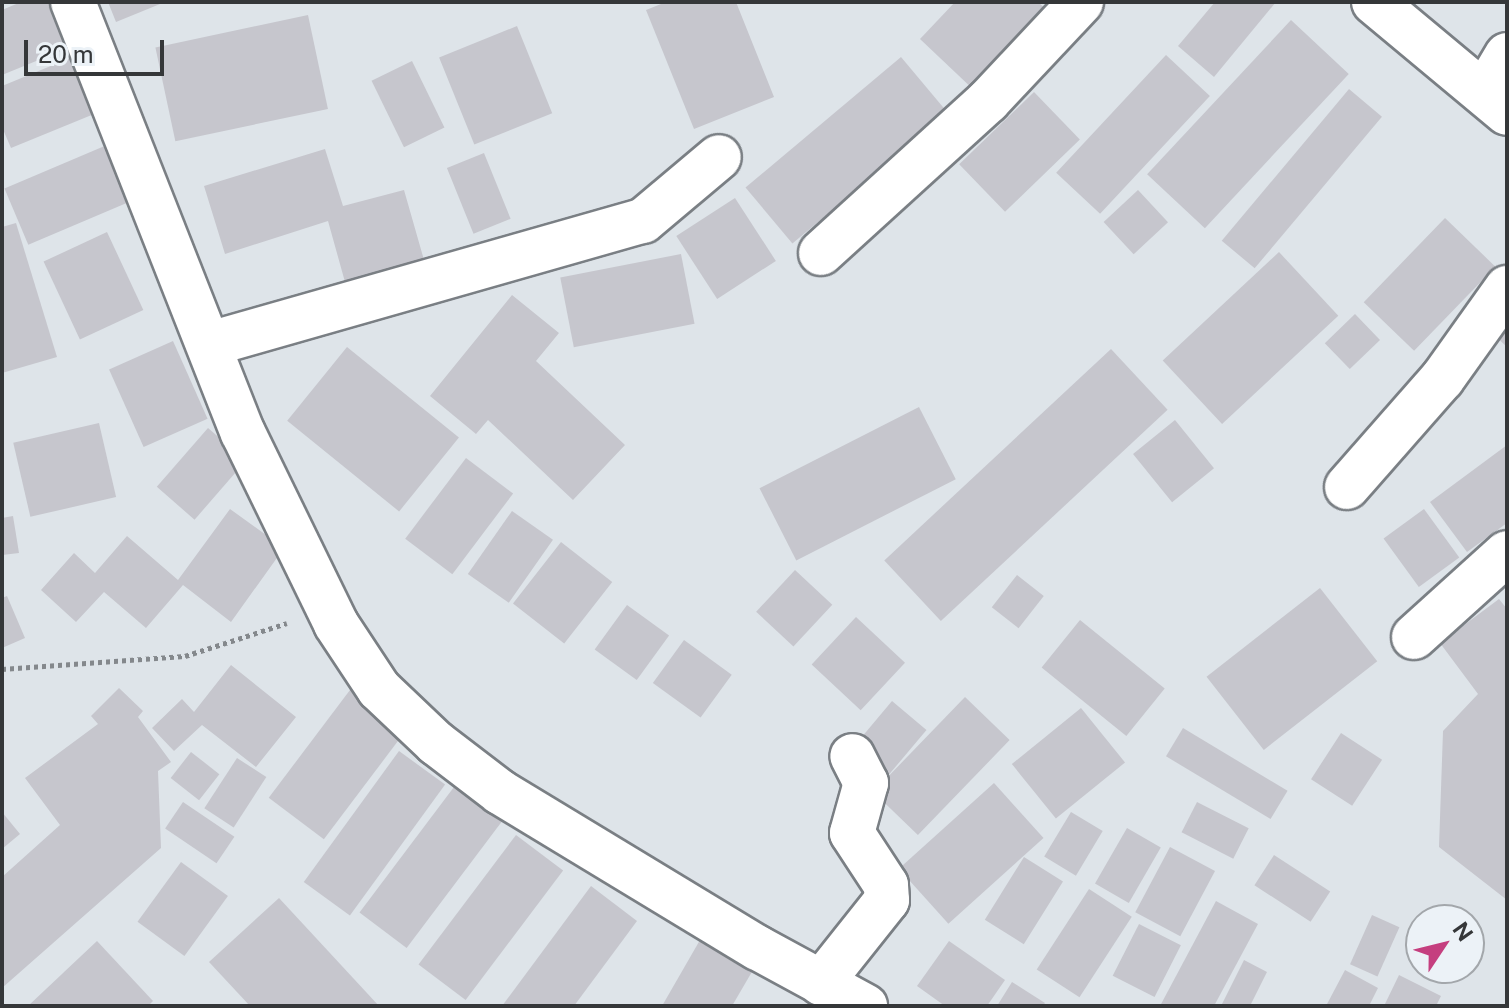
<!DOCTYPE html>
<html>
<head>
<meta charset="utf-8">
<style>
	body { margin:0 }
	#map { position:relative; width:1509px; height:1008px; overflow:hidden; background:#dee4e9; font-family:"Public Sans",sans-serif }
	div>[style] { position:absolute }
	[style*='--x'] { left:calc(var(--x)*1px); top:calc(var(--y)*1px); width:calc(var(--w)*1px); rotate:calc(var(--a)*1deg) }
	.building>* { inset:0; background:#c6c6cd; transform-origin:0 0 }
	.path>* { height:5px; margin-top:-2.5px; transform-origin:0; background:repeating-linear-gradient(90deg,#84888c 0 4px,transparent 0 8px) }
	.roads { filter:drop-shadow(2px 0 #7a7f84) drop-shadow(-2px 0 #7a7f84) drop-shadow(0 2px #7a7f84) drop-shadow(0 -2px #7a7f84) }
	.minor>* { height:44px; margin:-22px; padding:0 22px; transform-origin:22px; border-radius:22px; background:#fff }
	.major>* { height:44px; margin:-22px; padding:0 22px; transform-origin:22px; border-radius:22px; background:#fff }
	span { translate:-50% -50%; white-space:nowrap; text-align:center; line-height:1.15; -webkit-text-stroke:6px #ecf2f7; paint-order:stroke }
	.frame { position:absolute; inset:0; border:4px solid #353739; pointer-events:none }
	.north { position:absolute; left:1405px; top:904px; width:80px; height:80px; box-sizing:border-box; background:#ecf2f7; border:2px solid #a3a7ab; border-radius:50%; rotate:55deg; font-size:22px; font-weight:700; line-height:32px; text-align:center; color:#353739 }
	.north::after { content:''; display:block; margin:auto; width:28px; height:36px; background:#c53f7f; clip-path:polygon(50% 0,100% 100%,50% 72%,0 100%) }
	.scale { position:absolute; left:24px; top:40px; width:140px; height:36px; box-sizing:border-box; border:4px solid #353739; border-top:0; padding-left:10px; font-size:24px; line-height:28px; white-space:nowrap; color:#353739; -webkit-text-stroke:6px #ecf2f7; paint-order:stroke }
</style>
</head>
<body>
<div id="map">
	<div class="building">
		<i style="clip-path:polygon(21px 2px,74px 2px,90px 39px,2px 75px,2px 10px)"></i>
		<i style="clip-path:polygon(108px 2px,165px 2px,116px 22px)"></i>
		<i style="clip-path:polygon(666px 2px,736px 2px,774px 97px,694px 129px,646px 10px)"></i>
		<i style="clip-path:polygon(955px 2px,1038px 2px,1050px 13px,976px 92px,920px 39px)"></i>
		<i style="clip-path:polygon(1215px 2px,1276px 2px,1214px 77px,1178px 46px)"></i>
		<i style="left:308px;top:15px;width:96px;height:156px;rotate:78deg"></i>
		<i style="left:1291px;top:20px;width:79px;height:211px;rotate:43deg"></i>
		<i style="left:517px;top:26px;width:94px;height:84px;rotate:68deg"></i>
		<i style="clip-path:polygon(97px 47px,121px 103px,11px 148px,2px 127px,2px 86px)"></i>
		<i style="left:1166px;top:55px;width:60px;height:161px;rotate:43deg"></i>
		<i style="left:901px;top:57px;width:73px;height:203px;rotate:50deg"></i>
		<i style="left:412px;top:61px;width:74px;height:45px;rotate:64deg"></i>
		<i style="left:1349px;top:89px;width:43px;height:198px;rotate:40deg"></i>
		<i style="left:1034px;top:92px;width:66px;height:104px;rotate:46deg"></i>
		<i style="left:114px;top:142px;width:61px;height:119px;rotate:67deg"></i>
		<i style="clip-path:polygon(325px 149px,343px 206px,404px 190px,424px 260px,345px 282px,328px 221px,225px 254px,204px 186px)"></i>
		<i style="left:484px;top:153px;width:71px;height:40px;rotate:68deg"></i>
		<i style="left:1138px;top:190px;width:44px;height:47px;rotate:47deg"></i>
		<i style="left:735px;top:198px;width:75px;height:70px;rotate:57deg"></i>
		<i style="left:1445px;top:218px;width:70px;height:117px;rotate:44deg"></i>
		<i style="clip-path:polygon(16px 223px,57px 357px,2px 373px,2px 227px)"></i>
		<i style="left:107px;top:232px;width:86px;height:70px;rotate:65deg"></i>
		<i style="left:1279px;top:252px;width:87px;height:159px;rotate:47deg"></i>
		<i style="left:681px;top:254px;width:71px;height:123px;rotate:79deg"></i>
		<i style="clip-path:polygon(512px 295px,559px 333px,536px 361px,625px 445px,573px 500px,488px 420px,476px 434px,430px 396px)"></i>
		<i style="left:1355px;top:314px;width:36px;height:42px;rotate:46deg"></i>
		<i style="clip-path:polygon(1507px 316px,1507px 347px,1492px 333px)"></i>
		<i style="left:173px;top:341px;width:85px;height:70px;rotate:66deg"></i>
		<i style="left:347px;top:347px;width:144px;height:95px;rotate:39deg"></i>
		<i style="left:1111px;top:349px;width:83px;height:310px;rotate:47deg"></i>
		<i style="left:919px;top:407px;width:81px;height:179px;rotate:63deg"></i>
		<i style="left:1175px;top:420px;width:62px;height:54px;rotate:51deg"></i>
		<i style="left:99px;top:423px;width:76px;height:88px;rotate:77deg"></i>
		<i style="left:208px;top:428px;width:50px;height:78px;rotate:41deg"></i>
		<i style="clip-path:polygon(1507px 445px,1507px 523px,1467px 552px,1430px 502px)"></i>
		<i style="left:466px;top:458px;width:59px;height:101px;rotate:37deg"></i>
		<i style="clip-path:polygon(230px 509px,284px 548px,231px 622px,183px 585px,146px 628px,104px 592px,76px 622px,41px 590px,74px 553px,95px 573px,127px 536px,178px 580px)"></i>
		<i style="left:1424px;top:509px;width:60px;height:50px;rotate:54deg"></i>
		<i style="left:512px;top:511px;width:50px;height:77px;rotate:35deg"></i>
		<i style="clip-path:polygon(13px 516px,19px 553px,2px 555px,2px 518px)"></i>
		<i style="left:561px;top:542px;width:65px;height:78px;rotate:38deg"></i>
		<i style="left:795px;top:570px;width:51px;height:57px;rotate:43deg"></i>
		<i style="left:1017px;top:575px;width:34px;height:41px;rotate:38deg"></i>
		<i style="left:1320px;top:588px;width:93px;height:144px;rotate:52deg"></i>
		<i style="clip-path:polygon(7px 596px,25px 638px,2px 648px,2px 598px)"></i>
		<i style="clip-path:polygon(1499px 599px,1507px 609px,1507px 900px,1439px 847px,1443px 731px,1478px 694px,1440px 643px)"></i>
		<i style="left:627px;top:605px;width:52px;height:55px;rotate:36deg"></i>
		<i style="left:856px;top:617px;width:67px;height:65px;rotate:43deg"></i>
		<i style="left:1080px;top:620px;width:109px;height:61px;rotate:39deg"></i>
		<i style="left:684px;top:640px;width:59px;height:53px;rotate:36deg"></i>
		<i style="clip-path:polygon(231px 665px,296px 717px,256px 767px,202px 725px,174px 751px,152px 728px,182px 699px,194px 712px)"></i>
		<i style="left:353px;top:686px;width:69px;height:140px;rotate:37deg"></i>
		<i style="clip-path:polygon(119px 688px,143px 711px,138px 717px,171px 762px,158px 771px,161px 848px,2px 988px,2px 877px,60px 825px,25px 778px,98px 724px,91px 716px)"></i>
		<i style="left:965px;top:697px;width:62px;height:132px;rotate:44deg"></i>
		<i style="left:892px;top:701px;width:45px;height:59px;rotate:40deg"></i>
		<i style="left:1081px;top:708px;width:70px;height:89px;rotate:51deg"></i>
		<i style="left:1183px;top:728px;width:122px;height:33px;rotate:31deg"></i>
		<i style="left:1341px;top:733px;width:49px;height:55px;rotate:33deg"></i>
		<i style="left:399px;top:751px;width:57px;height:162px;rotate:36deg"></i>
		<i style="left:191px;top:752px;width:36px;height:33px;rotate:38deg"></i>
		<i style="left:237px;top:758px;width:35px;height:60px;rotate:33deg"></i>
		<i style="left:457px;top:783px;width:59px;height:162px;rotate:37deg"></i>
		<i style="left:994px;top:783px;width:74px;height:128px;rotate:48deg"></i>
		<i style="left:183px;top:802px;width:62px;height:32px;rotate:34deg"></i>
		<i style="left:1197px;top:802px;width:58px;height:34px;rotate:27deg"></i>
		<i style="clip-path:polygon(2px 812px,20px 834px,2px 849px)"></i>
		<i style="left:1071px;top:812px;width:37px;height:52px;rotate:31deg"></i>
		<i style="left:1127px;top:828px;width:39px;height:64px;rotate:30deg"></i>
		<i style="left:516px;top:835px;width:59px;height:162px;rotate:37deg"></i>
		<i style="left:1170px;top:847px;width:51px;height:74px;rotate:28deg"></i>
		<i style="left:1274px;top:855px;width:67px;height:36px;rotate:33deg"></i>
		<i style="left:1024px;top:857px;width:46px;height:74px;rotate:32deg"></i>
		<i style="left:181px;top:862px;width:58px;height:74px;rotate:36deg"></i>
		<i style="clip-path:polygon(591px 886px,637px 921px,574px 1006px,502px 1006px)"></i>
		<i style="left:1089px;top:889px;width:51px;height:96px;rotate:33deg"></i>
		<i style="clip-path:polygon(279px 898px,379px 1006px,250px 1006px,209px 962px)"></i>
		<i style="clip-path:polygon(1216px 901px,1258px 924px,1214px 1006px,1160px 1006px)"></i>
		<i style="left:1372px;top:915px;width:30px;height:54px;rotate:24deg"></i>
		<i style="left:1139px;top:924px;width:47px;height:58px;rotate:27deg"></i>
		<i style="clip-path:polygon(700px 940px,753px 970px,732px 1006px,662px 1006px)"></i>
		<i style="clip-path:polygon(97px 941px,153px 1001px,148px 1006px,28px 1006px)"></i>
		<i style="clip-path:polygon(949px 941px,1005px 980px,987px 1006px,945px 1006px,917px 986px)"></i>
		<i style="clip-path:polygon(1244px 960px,1267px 972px,1250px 1006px,1221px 1006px)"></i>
		<i style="clip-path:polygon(1345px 970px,1378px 988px,1369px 1006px,1326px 1006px)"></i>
		<i style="clip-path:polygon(1399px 975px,1441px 996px,1436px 1006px,1384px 1006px)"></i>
		<i style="clip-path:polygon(1012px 982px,1045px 1003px,1043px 1006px,997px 1006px)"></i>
	</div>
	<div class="path">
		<i style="--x:2;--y:669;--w:183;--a:-4.1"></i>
		<i style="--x:185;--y:656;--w:107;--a:-17.9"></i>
	</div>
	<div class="roads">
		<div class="minor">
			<i style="--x:73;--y:2;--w:463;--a:68.5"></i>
			<i style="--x:243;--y:433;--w:212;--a:64"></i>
			<i style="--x:336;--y:624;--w:78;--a:56.5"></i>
			<i style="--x:379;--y:689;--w:79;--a:43.5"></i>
			<i style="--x:436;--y:743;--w:81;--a:37.4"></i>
			<i style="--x:500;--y:792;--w:301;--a:31.2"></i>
			<i style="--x:758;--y:948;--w:122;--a:28.5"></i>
			<i style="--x:1485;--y:92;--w:43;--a:-59.3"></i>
			<i style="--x:821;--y:253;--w:226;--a:-42.3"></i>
			<i style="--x:988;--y:101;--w:136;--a:-46.8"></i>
			<i style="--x:210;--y:344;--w:450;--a:-15.9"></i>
			<i style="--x:643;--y:221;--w:99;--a:-40.1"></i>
			<i style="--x:1347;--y:487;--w:144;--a:-48.7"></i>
			<i style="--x:1442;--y:379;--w:112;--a:-54.5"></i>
			<i style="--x:1414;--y:637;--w:125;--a:-42.1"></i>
			<i style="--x:821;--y:983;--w:106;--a:-51.5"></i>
			<i style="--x:887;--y:900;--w:15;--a:-94"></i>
			<i style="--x:886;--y:885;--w:62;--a:-123.2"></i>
			<i style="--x:852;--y:833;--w:52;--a:-74.4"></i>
			<i style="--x:866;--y:783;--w:30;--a:-117"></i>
		</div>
		<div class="major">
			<i style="--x:1374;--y:2;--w:173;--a:39.8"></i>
		</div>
	</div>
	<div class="frame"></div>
	<div class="north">N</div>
	<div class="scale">20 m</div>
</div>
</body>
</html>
